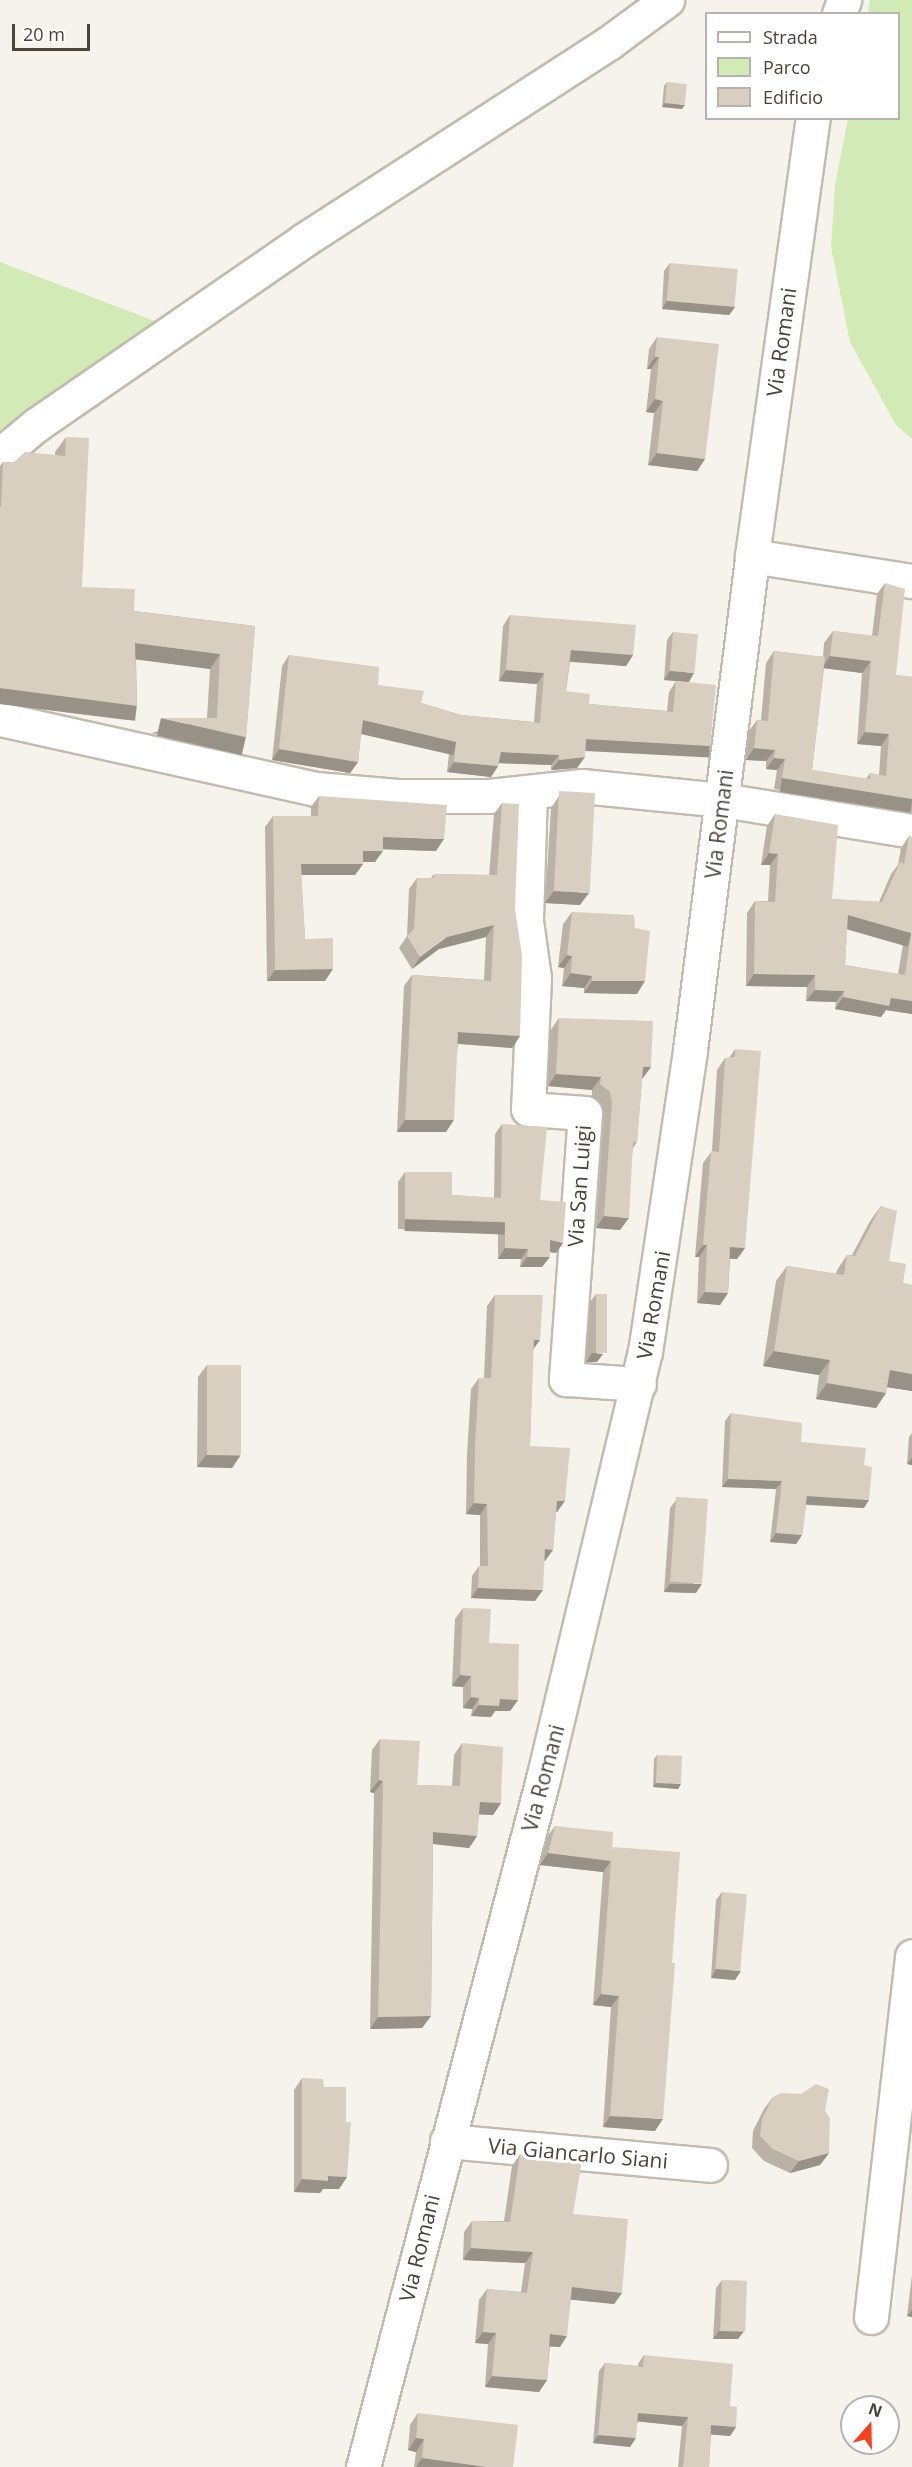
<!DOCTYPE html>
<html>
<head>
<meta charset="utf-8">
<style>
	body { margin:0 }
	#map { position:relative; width:912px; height:2467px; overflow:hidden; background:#f6f3ec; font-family:"Open Sans",sans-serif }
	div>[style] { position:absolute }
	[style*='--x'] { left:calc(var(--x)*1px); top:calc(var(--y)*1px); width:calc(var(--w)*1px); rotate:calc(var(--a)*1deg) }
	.green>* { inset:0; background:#d2eab5 }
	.roads { filter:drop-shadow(2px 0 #c2bbae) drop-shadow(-2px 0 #c2bbae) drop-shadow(0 2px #c2bbae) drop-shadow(0 -2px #c2bbae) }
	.minor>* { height:33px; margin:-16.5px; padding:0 16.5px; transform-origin:16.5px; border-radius:16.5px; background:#fff }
	.wall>* { inset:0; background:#bab2a6 }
	.shaded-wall>* { inset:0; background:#979187; transform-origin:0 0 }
	.building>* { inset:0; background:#d8cfc1; transform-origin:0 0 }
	span { translate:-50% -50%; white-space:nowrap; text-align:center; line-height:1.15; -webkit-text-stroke:6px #fff; paint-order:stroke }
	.street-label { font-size:21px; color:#4b4439 }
	.legend { position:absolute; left:705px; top:12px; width:195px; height:108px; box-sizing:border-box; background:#fff; border:2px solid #b7b4b0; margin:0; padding:8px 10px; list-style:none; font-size:18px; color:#4b4439 }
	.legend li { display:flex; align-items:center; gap:12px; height:30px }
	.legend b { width:30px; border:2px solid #b7b4b0 }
	.north { position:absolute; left:840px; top:2395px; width:60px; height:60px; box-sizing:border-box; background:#fff; border:2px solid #b7b4b0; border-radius:50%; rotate:20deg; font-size:16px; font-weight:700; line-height:24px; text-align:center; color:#4b4439 }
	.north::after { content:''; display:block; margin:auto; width:21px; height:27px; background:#fc3f1d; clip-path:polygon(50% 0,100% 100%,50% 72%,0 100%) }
	.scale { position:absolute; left:12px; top:24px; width:78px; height:27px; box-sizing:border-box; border:3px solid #4b4439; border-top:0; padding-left:8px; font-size:18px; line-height:21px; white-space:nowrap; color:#4b4439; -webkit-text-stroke:4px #fff; paint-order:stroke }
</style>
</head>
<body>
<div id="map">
	<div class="green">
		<i style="clip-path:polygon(870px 0,912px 0,912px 439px,896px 425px,850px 342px,831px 247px,835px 185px,848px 119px,898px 118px,898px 14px,868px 13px)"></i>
		<i style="clip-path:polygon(0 262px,160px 323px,0 439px)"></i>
	</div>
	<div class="roads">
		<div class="minor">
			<i style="--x:839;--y:14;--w:15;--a:-70"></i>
			<i style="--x:0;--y:455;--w:47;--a:-39.8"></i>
			<i style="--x:36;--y:425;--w:326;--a:-34.6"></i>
			<i style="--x:304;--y:240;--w:364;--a:-32.9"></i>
			<i style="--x:610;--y:42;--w:71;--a:-36.4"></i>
			<i style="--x:752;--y:556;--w:162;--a:8.9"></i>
			<i style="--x:0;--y:719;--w:324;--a:12.5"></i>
			<i style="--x:316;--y:789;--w:82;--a:4.9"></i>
			<i style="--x:398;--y:796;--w:90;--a:0"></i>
			<i style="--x:488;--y:796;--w:95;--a:-6.1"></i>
			<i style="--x:582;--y:786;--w:142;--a:5.7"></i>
			<i style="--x:723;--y:800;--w:192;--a:9.3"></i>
			<i style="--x:530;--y:792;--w:129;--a:91.8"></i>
			<i style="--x:526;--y:921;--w:58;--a:82"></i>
			<i style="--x:534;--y:978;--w:131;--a:92.6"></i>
			<i style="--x:528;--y:1109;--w:57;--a:4"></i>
			<i style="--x:585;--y:1113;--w:267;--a:94.1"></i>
			<i style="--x:566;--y:1379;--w:73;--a:3.9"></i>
			<i style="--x:447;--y:2141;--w:264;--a:5.2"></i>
			<i style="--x:871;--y:2317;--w:363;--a:-83.5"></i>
			<i style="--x:363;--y:2467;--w:711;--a:-75.34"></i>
			<i style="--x:543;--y:1779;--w:439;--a:-76.6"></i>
			<i style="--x:645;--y:1352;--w:305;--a:-81.5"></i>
			<i style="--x:690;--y:1050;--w:498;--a:-82.8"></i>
			<i style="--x:752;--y:556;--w:442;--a:-82.1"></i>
		</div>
	</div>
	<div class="wall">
		<i style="clip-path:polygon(667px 82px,682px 109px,662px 107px,664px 86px)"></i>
		<i style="clip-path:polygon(670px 263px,735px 307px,729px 315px,662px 309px,664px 271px)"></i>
		<i style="clip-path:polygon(657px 337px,705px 459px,697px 471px,648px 465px,654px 413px,646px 412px,651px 369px,647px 369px,649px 349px)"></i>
		<i style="clip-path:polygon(66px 437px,82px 587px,134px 611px,255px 626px,246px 737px,236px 752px,151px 733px,207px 718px,210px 669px,136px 659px,137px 706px,127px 720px,0 704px,0 466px,3px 462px,14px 462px,55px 455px,55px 452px)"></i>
		<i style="clip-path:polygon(evenodd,885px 583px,896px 675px,912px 677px,912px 812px,774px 789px,777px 770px,766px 769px,766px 761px,746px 760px,749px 731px,757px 720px,761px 720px,766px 663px,774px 651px,823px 657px,824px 643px,833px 631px,872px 636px,877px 594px,885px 583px,824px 668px,862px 673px,857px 744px,881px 746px,879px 775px,870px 773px,866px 779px,812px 770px,824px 668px)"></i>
		<i style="clip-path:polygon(510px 615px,633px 655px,626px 666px,570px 662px,566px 691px,589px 704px,667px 711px,669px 692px,676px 681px,710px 746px,703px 756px,585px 750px,577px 768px,551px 770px,551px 765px,499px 763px,498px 766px,491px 777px,447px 772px,449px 753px,361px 732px,358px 762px,350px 773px,272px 760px,282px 666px,289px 655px,378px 685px,421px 703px,461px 715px,534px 722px,537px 684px,499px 681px,503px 626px)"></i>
		<i style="clip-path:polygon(673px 632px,689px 682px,664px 680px,667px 640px)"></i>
		<i style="clip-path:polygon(319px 796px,436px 851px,383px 849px,375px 862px,363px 862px,363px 864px,355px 875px,301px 875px,305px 939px,325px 981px,267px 981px,265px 827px,273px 816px,311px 816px,311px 807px)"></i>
		<i style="clip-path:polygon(559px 796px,580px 905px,545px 903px,551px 808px)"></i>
		<i style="clip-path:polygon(502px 803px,515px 909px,520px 1036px,512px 1048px,458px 1044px,446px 1132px,397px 1132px,404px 986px,412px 975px,484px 980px,486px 937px,439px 949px,412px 969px,399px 948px,407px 936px,409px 889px,417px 878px,431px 878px,434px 874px,489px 875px,494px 814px)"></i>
		<i style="clip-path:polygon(evenodd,775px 814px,832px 899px,879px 902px,891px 874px,898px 865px,901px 848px,909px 836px,912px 837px,912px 1014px,886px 1010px,881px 1017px,835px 1009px,836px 1002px,806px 1001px,807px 987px,746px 986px,747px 913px,755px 901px,768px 901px,770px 865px,761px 865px,767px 826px,775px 814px,847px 928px,903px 944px,898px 974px,845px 965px,847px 928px)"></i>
		<i style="clip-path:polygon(572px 912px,635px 928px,637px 994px,584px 993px,584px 988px,562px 986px,564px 968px,558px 967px,563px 924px)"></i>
		<i style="clip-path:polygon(559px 1018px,651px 1067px,642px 1079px,637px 1142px,633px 1148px,620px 1230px,596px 1228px,604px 1114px,602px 1104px,592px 1096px,592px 1090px,548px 1086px,550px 1031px)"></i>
		<i style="clip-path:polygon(735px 1049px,745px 1248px,737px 1259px,730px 1259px,728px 1293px,720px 1305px,697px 1303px,699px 1257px,695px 1257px,703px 1163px,712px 1151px,717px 1070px,725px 1058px,729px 1058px)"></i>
		<i style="clip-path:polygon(502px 1124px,540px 1200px,563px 1243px,556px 1253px,550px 1252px,542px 1267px,520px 1267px,521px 1259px,498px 1259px,498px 1232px,398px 1229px,398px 1182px,405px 1172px,452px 1195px,494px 1198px,495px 1134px)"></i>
		<i style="clip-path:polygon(881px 1206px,889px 1261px,903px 1283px,912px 1285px,912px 1391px,887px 1387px,886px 1393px,876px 1408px,816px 1399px,819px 1375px,763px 1366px,776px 1281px,787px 1266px,836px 1274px,837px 1270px,847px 1255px,852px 1255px,870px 1221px)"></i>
		<i style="clip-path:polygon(596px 1294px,597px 1362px,586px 1362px,590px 1302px)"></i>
		<i style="clip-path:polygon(495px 1295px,533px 1349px,530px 1446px,557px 1512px,556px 1512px,553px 1550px,544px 1560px,535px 1601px,471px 1598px,472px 1576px,479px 1566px,480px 1566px,480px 1515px,466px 1514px,467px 1455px,471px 1389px,479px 1378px,484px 1378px,487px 1306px)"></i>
		<i style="clip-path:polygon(207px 1365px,240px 1456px,232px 1468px,197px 1467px,198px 1377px)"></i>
		<i style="clip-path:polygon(731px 1413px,801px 1442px,864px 1465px,864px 1508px,806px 1505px,802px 1535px,796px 1544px,770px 1542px,776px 1489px,722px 1487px,725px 1421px)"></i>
		<i style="clip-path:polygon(912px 1433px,912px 1465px,907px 1464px,909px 1437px)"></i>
		<i style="clip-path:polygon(676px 1500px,696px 1593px,664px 1592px,670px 1508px)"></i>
		<i style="clip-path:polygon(463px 1608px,489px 1643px,518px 1700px,510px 1711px,495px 1711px,491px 1717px,471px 1716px,472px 1709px,463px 1708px,463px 1687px,452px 1686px,455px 1619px)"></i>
		<i style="clip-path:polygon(380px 1739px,417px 1785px,452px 1786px,454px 1755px,462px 1743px,501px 1803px,493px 1815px,479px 1814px,477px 1836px,469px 1848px,433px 1844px,431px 2016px,422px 2028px,370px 2029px,374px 1793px,370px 1792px,372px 1750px)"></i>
		<i style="clip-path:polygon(657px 1755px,678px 1789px,653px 1787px,654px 1759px)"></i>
		<i style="clip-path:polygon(555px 1826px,612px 1847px,655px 2131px,603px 2127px,611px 2007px,593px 2005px,603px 1872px,540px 1865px,547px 1837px)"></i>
		<i style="clip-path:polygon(722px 1892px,735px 1980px,711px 1978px,716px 1900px)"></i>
		<i style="clip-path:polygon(302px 2078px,324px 2087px,346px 2122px,347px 2177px,339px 2189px,323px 2189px,320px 2193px,294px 2192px,294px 2090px)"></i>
		<i style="clip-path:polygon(773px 2097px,825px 2111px,829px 2153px,820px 2165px,790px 2173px,764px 2161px,752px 2148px,753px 2131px,764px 2109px)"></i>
		<i style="clip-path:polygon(520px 2154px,573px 2214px,622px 2293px,614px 2304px,571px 2299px,560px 2347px,550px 2346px,547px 2380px,539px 2392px,485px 2387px,488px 2344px,475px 2343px,479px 2300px,487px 2289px,521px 2292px,525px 2263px,463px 2260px,464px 2232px,472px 2221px,504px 2221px,512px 2166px)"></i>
		<i style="clip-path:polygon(912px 2275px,912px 2317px,907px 2316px)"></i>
		<i style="clip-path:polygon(722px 2280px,744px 2331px,738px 2339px,713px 2339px,716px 2288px)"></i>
		<i style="clip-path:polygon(644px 2355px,730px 2406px,736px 2427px,730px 2436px,711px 2434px,709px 2467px,678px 2467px,682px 2426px,638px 2421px,630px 2447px,593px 2443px,599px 2371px,605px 2363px,638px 2366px,638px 2364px)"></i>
		<i style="clip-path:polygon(418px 2413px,513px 2467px,414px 2467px,416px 2452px,408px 2450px,410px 2425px)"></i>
	</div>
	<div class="shaded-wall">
		<i style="clip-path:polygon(665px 103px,685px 105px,682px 109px,662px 107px)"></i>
		<i style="clip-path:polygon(667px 301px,735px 307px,729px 315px,662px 309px)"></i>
		<i style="clip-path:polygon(655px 357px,659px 357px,651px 369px,647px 369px)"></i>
		<i style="clip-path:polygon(655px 399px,663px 401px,654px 413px,646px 412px)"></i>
		<i style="clip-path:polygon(657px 453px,705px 459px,697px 471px,648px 465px)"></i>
		<i style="clip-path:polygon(135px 643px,220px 654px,210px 669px,125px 658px)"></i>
		<i style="clip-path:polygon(571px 650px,633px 655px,626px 666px,564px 661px)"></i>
		<i style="clip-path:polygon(830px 656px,871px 661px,862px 673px,822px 668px)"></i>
		<i style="clip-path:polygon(506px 670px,544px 673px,537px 684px,499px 681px)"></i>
		<i style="clip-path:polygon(670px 671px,694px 673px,689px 682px,664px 680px)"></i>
		<i style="left:0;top:688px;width:138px;height:16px;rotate:7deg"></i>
		<i style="left:161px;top:718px;width:87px;height:18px;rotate:13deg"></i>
		<i style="left:363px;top:720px;width:96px;height:14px;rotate:13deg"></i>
		<i style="clip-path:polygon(865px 732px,889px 734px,881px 746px,857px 744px)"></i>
		<i style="left:586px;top:739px;width:124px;height:12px;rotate:3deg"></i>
		<i style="clip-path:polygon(754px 748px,775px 750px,766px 761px,746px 760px)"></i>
		<i style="clip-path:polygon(279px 749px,358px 762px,350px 773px,272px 760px)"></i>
		<i style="clip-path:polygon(501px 752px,559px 755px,551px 765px,494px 763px)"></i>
		<i style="clip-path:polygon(585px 757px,577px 768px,551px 770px,559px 760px)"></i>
		<i style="clip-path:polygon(774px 758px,785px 759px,777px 770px,766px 769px)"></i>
		<i style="clip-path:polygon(454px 762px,498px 766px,491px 777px,447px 772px)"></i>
		<i style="left:782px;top:778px;width:132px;height:14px;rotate:9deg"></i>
		<i style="clip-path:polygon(383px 837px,444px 839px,436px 851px,375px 849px)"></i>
		<i style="clip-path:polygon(363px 851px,383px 851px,375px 862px,355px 862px)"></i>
		<i style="clip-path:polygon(769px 853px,778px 854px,770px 865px,761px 865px)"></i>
		<i style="clip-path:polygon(301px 864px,363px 864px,355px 875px,293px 875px)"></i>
		<i style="clip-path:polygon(554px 891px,589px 893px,580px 905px,545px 903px)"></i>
		<i style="left:848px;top:915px;width:66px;height:14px;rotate:16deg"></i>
		<i style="clip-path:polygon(494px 925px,486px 937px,439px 949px,412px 969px,420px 957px,447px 937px)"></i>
		<i style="clip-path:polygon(567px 955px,572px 956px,564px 968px,558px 967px)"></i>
		<i style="clip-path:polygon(333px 969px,325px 981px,267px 981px,275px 970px)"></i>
		<i style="clip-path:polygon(571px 973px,592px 976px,584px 988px,562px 986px)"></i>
		<i style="clip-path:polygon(754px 974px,815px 975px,807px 987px,746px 986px)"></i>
		<i style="clip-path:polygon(592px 981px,645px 981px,637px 994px,584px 993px)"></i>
		<i style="clip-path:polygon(815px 990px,844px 991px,836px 1002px,806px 1001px)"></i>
		<i style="clip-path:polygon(843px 997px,891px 998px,912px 1001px,912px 1014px,886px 1010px,881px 1017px,835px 1009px)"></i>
		<i style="clip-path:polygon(458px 1032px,520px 1036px,512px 1048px,450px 1043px)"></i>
		<i style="clip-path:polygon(643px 1067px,651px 1067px,642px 1079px)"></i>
		<i style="clip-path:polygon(556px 1074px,601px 1077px,592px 1090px,548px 1086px)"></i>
		<i style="clip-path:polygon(405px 1120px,454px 1120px,446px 1132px,397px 1132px)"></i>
		<i style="clip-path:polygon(604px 1216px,629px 1218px,620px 1230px,596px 1228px)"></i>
		<i style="left:405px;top:1219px;width:100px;height:12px;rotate:2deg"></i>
		<i style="clip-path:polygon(550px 1240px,563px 1243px,556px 1253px,543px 1251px)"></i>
		<i style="clip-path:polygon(703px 1245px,707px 1245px,699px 1257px,695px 1257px)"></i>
		<i style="clip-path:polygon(730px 1247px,745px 1248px,737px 1259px,722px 1258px)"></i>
		<i style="clip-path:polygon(505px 1248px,528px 1249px,521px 1259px,498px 1259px)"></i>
		<i style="clip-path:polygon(527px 1257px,550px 1257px,542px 1267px,520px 1267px)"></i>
		<i style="clip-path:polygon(705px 1292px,728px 1293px,720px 1305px,697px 1303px)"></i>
		<i style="clip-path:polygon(534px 1340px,540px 1340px,532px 1351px)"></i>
		<i style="clip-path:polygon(774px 1351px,830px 1360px,819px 1375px,763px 1366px)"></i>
		<i style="clip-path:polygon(592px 1353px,603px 1354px,597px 1362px,586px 1362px)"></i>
		<i style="clip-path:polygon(890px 1370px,912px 1374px,912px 1391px,879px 1386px)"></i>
		<i style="clip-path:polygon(827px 1383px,886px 1393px,876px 1408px,816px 1399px)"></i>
		<i style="clip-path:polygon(206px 1455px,240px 1456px,232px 1468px,197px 1467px)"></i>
		<i style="clip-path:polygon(912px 1458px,912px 1465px,907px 1464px)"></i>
		<i style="clip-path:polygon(728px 1479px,782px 1481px,776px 1489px,722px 1487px)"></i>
		<i style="clip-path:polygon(807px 1496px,869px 1500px,864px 1508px,801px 1504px)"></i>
		<i style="clip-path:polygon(557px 1501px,565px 1501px,557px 1512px,550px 1512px)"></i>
		<i style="clip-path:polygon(474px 1503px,487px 1504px,480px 1515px,466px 1514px)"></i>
		<i style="clip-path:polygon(776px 1533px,802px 1535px,796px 1544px,770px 1542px)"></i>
		<i style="clip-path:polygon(545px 1549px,553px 1550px,545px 1561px,537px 1560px)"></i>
		<i style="clip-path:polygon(670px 1584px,702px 1584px,696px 1593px,664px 1592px)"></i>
		<i style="clip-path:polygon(478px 1588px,543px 1590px,535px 1601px,471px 1598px)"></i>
		<i style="clip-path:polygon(460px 1675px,471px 1676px,463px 1687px,452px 1686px)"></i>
		<i style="clip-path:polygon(471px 1697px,479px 1698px,472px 1709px,463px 1708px)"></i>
		<i style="clip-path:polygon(500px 1699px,518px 1700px,510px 1711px,495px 1711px,491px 1717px,471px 1716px,479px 1705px)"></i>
		<i style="clip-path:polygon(379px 1780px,383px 1781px,374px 1793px,370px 1792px)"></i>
		<i style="clip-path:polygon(656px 1783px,681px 1784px,678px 1789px,653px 1787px)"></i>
		<i style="clip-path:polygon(480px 1802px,501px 1803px,493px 1815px,471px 1814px)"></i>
		<i style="clip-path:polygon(433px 1832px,477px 1836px,469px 1848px,425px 1843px)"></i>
		<i style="clip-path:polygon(548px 1853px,611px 1861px,603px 1872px,540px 1865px)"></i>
		<i style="clip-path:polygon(716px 1969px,741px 1971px,735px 1980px,711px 1978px)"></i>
		<i style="clip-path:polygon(601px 1994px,619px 1996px,611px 2007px,593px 2005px)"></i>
		<i style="clip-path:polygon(431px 2016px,422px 2028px,370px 2029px,378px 2017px)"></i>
		<i style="clip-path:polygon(610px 2116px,663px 2119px,655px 2131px,603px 2127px)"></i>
		<i style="clip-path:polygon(829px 2153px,820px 2165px,790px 2173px,799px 2161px)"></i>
		<i style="clip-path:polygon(328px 2176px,347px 2177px,339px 2189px,323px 2189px,320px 2193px,294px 2192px,302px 2179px)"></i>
		<i style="clip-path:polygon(471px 2248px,533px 2252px,525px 2263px,463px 2260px)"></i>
		<i style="clip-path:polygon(572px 2287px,622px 2293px,614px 2304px,564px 2299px)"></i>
		<i style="clip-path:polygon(912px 2310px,912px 2317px,907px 2316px)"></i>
		<i style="clip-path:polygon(719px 2331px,744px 2331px,738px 2339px,713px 2339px)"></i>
		<i style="clip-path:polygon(483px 2332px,496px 2333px,488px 2344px,475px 2343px)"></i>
		<i style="clip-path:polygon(550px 2334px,567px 2336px,560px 2347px,543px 2346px)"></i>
		<i style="clip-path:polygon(492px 2376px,547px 2380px,539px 2392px,485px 2387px)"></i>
		<i style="clip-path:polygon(638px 2413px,688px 2417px,682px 2426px,633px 2421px)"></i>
		<i style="clip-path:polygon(711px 2425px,736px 2427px,730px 2436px,705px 2434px)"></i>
		<i style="clip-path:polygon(598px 2435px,636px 2438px,630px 2447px,593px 2443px)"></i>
		<i style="clip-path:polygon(416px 2438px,424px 2439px,416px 2452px,408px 2450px)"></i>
		<i style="clip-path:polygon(422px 2458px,487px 2467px,416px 2467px)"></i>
	</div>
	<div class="building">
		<i style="left:667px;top:82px;width:20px;height:21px;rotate:6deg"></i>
		<i style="left:670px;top:263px;width:68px;height:38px;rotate:5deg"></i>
		<i style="clip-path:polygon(657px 337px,719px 344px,705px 459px,657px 453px,663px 401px,655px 399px,659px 357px,655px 357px)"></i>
		<i style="clip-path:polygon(66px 437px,89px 438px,82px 587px,135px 589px,134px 611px,255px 626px,246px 737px,161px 718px,217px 718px,220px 654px,135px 643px,137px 706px,0 688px,0 507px,1px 507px,3px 462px,14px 462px,25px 452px,65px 456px)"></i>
		<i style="clip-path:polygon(885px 583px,905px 589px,896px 675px,912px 677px,912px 799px,782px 778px,785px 759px,774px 758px,775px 750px,754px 748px,757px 720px,768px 721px,774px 651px,825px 657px,812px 770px,870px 779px,870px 773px,886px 776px,889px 734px,865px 732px,871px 661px,830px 656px,833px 631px,878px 636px)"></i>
		<i style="clip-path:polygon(510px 615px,636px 625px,633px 655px,571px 650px,566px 691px,590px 694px,589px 704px,673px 712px,676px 681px,716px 685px,710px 746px,586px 739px,585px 757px,559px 760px,559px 755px,501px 752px,498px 766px,454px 762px,456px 742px,363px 720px,358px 762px,279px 749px,289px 655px,379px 667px,378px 685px,424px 691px,421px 703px,461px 715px,540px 723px,544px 673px,506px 670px)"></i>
		<i style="left:673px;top:632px;width:25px;height:39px;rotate:5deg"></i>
		<i style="left:595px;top:793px;width:100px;height:36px;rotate:93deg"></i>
		<i style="clip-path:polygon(319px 796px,447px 805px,444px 839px,383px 837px,383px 851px,363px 851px,363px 864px,301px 864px,305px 939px,333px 938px,333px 969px,275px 970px,273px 816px,318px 816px)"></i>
		<i style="clip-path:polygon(502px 803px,519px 804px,515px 909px,522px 956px,520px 1036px,458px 1032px,454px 1120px,405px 1120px,412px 975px,491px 981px,494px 925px,447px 937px,420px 957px,407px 936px,414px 929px,417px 878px,434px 878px,434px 874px,497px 875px)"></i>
		<i style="clip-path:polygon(evenodd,775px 814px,838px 825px,832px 899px,882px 902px,900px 862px,904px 864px,909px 836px,912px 837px,912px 1001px,891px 998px,889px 1006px,843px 997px,844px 991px,815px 990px,815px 975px,754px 974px,755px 901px,775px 902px,778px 854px,769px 853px,775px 814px,848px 915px,911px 933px,905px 975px,845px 965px,848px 915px)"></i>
		<i style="clip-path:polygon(572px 912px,634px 915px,635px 928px,650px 931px,645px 981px,592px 981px,592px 976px,571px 973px,572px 956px,567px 955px)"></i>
		<i style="clip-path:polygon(559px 1018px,653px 1021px,651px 1067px,643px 1067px,637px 1142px,633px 1142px,629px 1218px,604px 1216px,612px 1102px,610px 1092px,600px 1084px,601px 1077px,556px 1074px)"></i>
		<i style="clip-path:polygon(735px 1049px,761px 1051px,745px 1248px,730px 1247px,728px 1293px,705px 1292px,707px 1245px,703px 1245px,711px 1151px,719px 1152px,725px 1058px,735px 1057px)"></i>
		<i style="clip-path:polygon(502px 1124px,547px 1127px,540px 1200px,566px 1202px,563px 1243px,550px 1240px,550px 1257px,527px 1257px,528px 1249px,505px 1248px,505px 1222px,405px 1219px,405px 1172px,452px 1172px,452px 1195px,501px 1198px)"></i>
		<i style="clip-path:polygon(881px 1206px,897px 1211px,889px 1261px,906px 1264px,903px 1283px,912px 1285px,912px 1374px,890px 1370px,886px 1393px,827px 1383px,830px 1360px,774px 1351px,787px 1266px,844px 1275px,847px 1255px,855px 1256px)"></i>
		<i style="left:596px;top:1294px;width:11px;height:59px"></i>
		<i style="clip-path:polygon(495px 1295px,543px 1295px,540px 1340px,534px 1340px,530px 1446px,570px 1448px,565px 1501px,557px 1501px,553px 1550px,545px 1549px,543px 1590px,478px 1588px,479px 1566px,488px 1566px,487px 1504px,474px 1503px,475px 1444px,479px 1378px,491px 1378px)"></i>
		<i style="left:207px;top:1365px;width:34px;height:90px"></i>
		<i style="clip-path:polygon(731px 1413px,802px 1423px,801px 1442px,866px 1448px,864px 1465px,872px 1467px,869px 1500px,807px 1496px,802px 1535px,776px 1533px,782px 1481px,728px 1479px)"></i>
		<i style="left:708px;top:1499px;width:85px;height:32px;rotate:94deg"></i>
		<i style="clip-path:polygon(463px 1608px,491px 1609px,489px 1643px,519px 1644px,518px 1700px,500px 1699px,499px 1706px,479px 1705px,479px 1698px,471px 1697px,471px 1676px,460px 1675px)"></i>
		<i style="clip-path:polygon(380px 1739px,420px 1741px,417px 1785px,460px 1786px,462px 1743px,503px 1747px,501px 1803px,480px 1802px,477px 1836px,433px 1832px,431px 2016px,378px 2017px,383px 1781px,379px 1780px)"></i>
		<i style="left:657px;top:1755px;width:25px;height:28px;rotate:2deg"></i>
		<i style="clip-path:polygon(555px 1826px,613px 1832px,612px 1853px,613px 1847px,680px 1852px,672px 1963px,675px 1963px,663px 2119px,610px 2116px,619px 1996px,601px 1994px,611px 1861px,548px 1853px)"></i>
		<i style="left:722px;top:1892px;width:25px;height:77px;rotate:5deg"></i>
		<i style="clip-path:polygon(302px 2078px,323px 2079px,324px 2087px,346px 2087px,346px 2122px,351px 2122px,347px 2177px,328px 2176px,328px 2181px,302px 2179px)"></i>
		<i style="clip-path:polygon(816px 2084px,829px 2089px,825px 2111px,830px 2118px,829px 2153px,799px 2161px,773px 2149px,760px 2136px,762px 2119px,773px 2097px,781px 2093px,801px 2094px)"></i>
		<i style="clip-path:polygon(520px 2154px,582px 2160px,573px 2214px,628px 2219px,622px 2293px,572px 2287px,567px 2336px,550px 2334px,547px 2380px,492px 2376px,496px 2333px,483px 2332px,487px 2289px,527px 2293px,533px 2252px,471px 2248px,472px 2221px,510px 2222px)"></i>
		<i style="left:722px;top:2280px;width:25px;height:51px;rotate:2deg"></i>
		<i style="clip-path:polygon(644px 2355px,733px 2364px,730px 2406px,737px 2407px,736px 2427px,711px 2425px,709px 2467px,683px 2467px,688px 2417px,638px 2413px,636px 2438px,598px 2435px,605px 2363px,643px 2367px)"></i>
		<i style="clip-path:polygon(418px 2413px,518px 2425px,513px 2467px,487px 2467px,422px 2458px,424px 2439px,416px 2438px)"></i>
	</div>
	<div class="street-label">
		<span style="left:781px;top:342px;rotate:-82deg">Via Romani</span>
		<span style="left:719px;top:824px;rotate:-83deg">Via Romani</span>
		<span style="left:579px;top:1186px;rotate:-86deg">Via San Luigi</span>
		<span style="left:653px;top:1305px;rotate:-80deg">Via Romani</span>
		<span style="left:543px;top:1778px;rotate:-75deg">Via Romani</span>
		<span style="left:578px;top:2153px;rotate:5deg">Via Giancarlo Siani</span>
		<span style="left:419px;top:2248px;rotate:-76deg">Via Romani</span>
	</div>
	<ul class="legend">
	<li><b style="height:8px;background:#fff"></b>Strada</li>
	<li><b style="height:16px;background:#d2eab5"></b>Parco</li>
	<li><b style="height:16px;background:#d8cfc1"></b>Edificio</li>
	</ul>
	<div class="north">N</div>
	<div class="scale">20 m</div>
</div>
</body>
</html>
